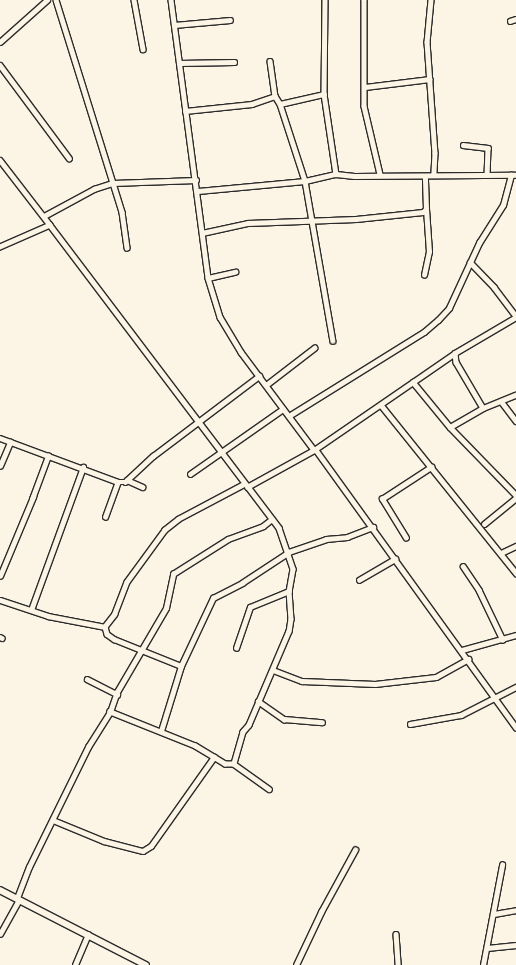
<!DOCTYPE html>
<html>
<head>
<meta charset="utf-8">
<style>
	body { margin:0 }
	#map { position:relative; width:516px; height:965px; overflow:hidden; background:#fcf5e5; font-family:"Patrick Hand",sans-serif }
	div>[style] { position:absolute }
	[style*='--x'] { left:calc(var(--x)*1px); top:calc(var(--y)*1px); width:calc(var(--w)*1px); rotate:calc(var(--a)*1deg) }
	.roads { filter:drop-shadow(1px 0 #2b2b2b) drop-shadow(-1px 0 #2b2b2b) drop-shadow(0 1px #2b2b2b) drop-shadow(0 -1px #2b2b2b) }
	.minor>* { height:4.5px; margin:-2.25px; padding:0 2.25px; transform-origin:2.25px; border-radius:2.25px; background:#fcf5e5 }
	.tertiary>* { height:5.5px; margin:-2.75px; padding:0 2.75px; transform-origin:2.75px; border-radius:2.75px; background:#fcf5e5 }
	span { translate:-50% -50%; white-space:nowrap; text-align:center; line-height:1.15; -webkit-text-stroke:3.5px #fcf5e5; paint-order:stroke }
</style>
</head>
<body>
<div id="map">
	<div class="roads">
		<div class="minor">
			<i style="--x:56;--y:0;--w:222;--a:72.7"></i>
			<i style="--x:122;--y:212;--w:36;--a:82"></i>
			<i style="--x:134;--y:0;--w:50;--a:79.6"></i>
			<i style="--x:171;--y:0;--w:280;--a:82.4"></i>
			<i style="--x:208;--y:278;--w:41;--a:72.9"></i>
			<i style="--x:220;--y:317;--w:41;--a:59"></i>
			<i style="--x:241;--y:352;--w:122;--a:53.3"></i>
			<i style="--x:314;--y:450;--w:120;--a:-34.5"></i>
			<i style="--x:413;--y:382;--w:58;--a:50.6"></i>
			<i style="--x:450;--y:427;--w:38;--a:-30"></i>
			<i style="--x:483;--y:408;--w:35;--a:-22"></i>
			<i style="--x:325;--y:0;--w:94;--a:90.6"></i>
			<i style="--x:324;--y:94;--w:81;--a:81.5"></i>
			<i style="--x:364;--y:0;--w:106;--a:90"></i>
			<i style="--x:364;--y:106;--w:70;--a:76.8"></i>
			<i style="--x:431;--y:0;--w:42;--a:95.4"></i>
			<i style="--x:427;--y:42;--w:111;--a:85.9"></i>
			<i style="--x:435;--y:153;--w:22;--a:93"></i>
			<i style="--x:510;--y:21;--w:6;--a:-18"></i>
			<i style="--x:174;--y:25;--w:56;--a:-5.1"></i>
			<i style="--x:0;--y:42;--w:63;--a:-41.8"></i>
			<i style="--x:270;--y:61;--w:35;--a:82"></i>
			<i style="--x:275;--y:96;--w:9;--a:58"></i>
			<i style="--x:280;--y:104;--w:45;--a:-12.8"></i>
			<i style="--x:179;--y:63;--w:55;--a:-1"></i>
			<i style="--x:0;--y:65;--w:116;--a:53.4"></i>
			<i style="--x:365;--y:87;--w:65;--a:-7"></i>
			<i style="--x:280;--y:104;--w:81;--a:72"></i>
			<i style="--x:305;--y:181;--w:162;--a:80.1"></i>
			<i style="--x:185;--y:111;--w:67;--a:-6"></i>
			<i style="--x:252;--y:104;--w:24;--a:-19"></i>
			<i style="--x:463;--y:145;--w:25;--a:7"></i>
			<i style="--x:488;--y:148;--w:27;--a:92"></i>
			<i style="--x:0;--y:160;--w:82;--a:52.4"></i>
			<i style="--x:50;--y:225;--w:55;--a:156.3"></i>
			<i style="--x:198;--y:191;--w:107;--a:-5.3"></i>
			<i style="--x:305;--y:181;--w:32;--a:-13"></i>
			<i style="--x:336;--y:174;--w:18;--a:6"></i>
			<i style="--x:354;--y:176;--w:162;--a:-0.4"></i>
			<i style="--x:44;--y:216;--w:57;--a:-28.4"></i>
			<i style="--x:94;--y:189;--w:20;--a:-18"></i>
			<i style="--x:113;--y:183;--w:83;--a:-2.1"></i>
			<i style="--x:50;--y:225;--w:380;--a:52.9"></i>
			<i style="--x:279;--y:528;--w:43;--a:71.1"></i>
			<i style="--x:293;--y:569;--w:22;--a:100"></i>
			<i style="--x:289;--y:591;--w:28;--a:86"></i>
			<i style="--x:291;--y:619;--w:12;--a:99"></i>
			<i style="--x:289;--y:631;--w:102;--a:113.1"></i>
			<i style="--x:249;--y:725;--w:9;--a:131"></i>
			<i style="--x:243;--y:732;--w:33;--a:106"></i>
			<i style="--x:234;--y:764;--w:9;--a:180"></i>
			<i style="--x:225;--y:764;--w:35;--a:-149"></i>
			<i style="--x:195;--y:746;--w:92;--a:-158.2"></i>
			<i style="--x:202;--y:233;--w:47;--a:-12.3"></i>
			<i style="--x:248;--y:223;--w:108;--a:-2.1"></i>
			<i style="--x:356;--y:219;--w:67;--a:-6"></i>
			<i style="--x:423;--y:212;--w:4;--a:-45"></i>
			<i style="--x:426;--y:209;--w:32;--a:-92"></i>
			<i style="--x:470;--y:262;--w:35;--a:46"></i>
			<i style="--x:494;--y:287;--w:36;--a:53"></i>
			<i style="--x:424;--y:275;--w:24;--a:-78"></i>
			<i style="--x:429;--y:252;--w:43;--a:-94"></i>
			<i style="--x:208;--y:278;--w:28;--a:-13"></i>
			<i style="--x:455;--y:353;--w:9;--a:84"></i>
			<i style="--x:456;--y:362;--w:53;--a:59.6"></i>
			<i style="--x:413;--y:382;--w:51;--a:-34.6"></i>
			<i style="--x:455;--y:353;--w:71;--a:-30.5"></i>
			<i style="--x:266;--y:385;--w:61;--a:-37.6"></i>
			<i style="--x:501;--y:401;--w:25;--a:53"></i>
			<i style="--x:381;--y:405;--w:216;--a:51.2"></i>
			<i style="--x:289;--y:416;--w:159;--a:-31.9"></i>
			<i style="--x:424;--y:332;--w:18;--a:-41"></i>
			<i style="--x:438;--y:320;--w:16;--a:-47"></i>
			<i style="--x:449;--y:308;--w:72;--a:-65.2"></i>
			<i style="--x:479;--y:243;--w:45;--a:-57.7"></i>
			<i style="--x:503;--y:205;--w:31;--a:-75"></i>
			<i style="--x:450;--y:427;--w:95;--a:45.9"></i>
			<i style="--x:0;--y:438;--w:126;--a:20.4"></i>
			<i style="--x:118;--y:482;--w:7;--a:0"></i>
			<i style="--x:125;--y:482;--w:38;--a:-43"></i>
			<i style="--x:153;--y:456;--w:133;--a:-37"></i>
			<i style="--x:316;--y:450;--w:342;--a:54.2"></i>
			<i style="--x:0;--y:466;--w:26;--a:-67"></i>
			<i style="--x:190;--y:474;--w:113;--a:-35"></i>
			<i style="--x:127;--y:480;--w:17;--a:24"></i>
			<i style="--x:245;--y:484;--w:75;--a:152.1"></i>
			<i style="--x:179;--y:519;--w:18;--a:142"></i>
			<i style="--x:165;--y:530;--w:64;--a:126.2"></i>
			<i style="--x:127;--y:582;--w:34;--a:111"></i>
			<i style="--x:115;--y:614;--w:16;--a:128"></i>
			<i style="--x:105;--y:627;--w:7;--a:74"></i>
			<i style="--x:107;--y:634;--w:9;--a:36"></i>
			<i style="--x:114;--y:639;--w:72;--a:21.9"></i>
			<i style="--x:181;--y:666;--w:75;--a:-64.8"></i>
			<i style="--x:213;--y:598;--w:33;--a:-27"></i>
			<i style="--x:242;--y:583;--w:56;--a:-33.4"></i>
			<i style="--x:289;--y:552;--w:39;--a:-19"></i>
			<i style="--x:326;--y:539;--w:21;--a:-5"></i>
			<i style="--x:347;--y:537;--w:28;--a:-21"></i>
			<i style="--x:247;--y:487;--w:77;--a:-28.9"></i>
			<i style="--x:32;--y:499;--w:46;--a:-69.6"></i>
			<i style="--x:105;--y:517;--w:37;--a:-70"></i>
			<i style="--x:484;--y:524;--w:41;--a:-39.1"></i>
			<i style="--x:406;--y:538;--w:46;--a:-121.6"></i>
			<i style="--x:382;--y:499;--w:59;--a:-33.1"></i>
			<i style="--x:501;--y:553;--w:17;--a:-25"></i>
			<i style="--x:463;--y:566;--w:29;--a:56"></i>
			<i style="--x:479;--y:590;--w:55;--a:64.4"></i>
			<i style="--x:0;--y:576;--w:86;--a:-67.3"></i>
			<i style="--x:359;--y:580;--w:42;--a:-30.3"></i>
			<i style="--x:0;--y:600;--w:51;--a:18.4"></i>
			<i style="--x:48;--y:616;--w:58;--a:10.9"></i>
			<i style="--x:31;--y:610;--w:152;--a:-70"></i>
			<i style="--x:0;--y:637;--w:2;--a:27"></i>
			<i style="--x:236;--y:648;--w:43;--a:-71.1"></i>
			<i style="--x:250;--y:607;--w:42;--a:-22.3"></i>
			<i style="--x:462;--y:650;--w:56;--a:-15.5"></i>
			<i style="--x:273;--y:670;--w:31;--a:21"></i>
			<i style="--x:302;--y:681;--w:73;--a:2.4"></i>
			<i style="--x:375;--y:684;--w:61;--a:-6.5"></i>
			<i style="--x:436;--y:677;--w:37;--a:-29"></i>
			<i style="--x:87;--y:679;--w:34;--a:27"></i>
			<i style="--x:258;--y:701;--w:32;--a:35"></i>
			<i style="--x:284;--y:719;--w:38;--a:5"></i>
			<i style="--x:410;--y:724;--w:52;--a:-10"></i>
			<i style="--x:461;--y:715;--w:62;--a:-27"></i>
			<i style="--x:161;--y:731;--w:68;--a:-72.9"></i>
			<i style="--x:234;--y:764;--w:43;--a:35.5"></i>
			<i style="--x:53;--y:820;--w:55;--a:22.4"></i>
			<i style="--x:104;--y:841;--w:40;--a:14.4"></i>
			<i style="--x:143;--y:851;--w:9;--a:-32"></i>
			<i style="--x:151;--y:846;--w:109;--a:-54.7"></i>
			<i style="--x:494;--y:914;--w:22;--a:-10"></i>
			<i style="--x:0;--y:934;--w:38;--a:-61"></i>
			<i style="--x:18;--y:901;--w:3;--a:-108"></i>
			<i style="--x:17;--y:898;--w:33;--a:-69"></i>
			<i style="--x:29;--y:867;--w:134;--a:-63.8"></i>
			<i style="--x:88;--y:747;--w:41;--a:-57.8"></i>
			<i style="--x:110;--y:712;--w:21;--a:-71"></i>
			<i style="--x:117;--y:692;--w:97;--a:-59.7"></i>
			<i style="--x:166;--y:608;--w:35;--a:-78"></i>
			<i style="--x:173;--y:574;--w:65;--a:-32.5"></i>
			<i style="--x:228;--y:539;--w:37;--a:-20"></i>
			<i style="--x:263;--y:526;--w:11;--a:-38"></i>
			<i style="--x:396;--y:934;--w:31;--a:86"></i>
			<i style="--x:487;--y:948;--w:29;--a:-6"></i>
			<i style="--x:75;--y:965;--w:33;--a:-67"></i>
			<i style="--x:296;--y:965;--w:59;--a:-64.7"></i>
			<i style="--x:321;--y:912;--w:71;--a:-61.3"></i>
			<i style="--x:483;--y:965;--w:102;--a:-79.2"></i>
		</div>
		<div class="tertiary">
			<i style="--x:0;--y:890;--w:164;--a:27.2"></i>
		</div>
	</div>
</div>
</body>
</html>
